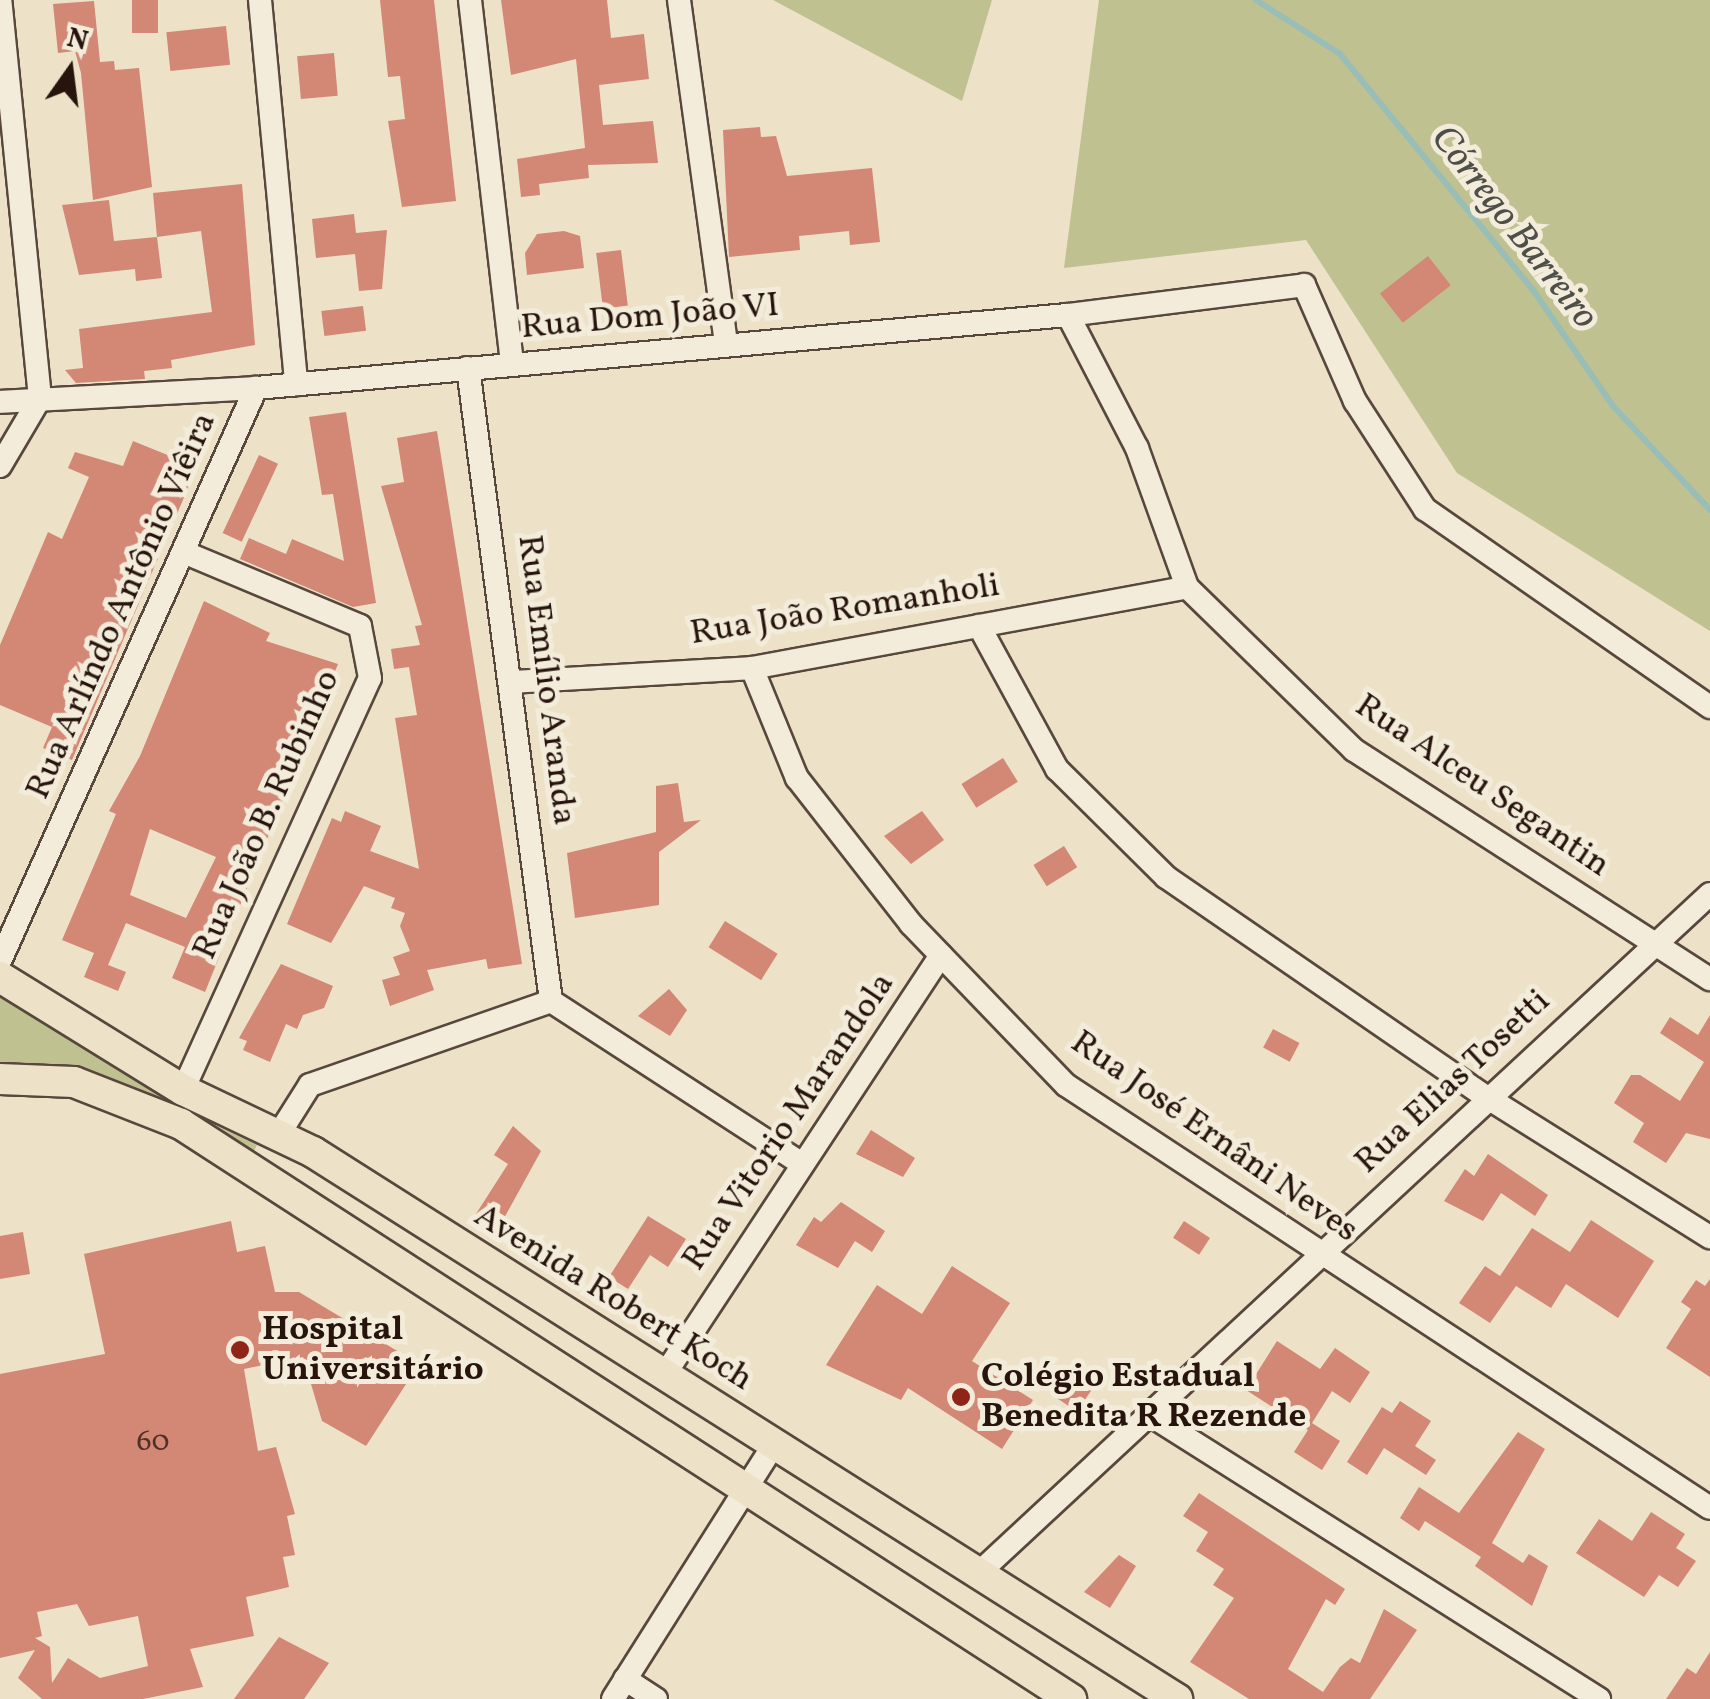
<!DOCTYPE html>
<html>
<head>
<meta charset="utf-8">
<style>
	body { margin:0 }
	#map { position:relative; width:1710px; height:1699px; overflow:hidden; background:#ede1c8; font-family:Vollkorn,serif }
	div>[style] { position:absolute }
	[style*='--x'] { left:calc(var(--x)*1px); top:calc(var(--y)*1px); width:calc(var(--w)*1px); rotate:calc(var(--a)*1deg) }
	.green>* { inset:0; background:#bfc191 }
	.stream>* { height:6px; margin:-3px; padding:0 3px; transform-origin:3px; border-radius:3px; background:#99bdb7 }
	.building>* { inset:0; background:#d38775; transform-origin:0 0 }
	.roads { filter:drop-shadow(2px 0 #58473c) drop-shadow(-2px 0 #58473c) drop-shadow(0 2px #58473c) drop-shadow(0 -2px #58473c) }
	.minor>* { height:22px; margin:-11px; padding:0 11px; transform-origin:11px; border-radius:11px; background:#f3ecdb }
	.major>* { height:30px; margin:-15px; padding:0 15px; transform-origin:15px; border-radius:15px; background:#ede1c8 }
	.dots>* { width:28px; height:28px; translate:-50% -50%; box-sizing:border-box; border:5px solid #f3ecdb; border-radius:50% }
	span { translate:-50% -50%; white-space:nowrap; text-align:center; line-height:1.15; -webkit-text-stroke:10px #f3ecdb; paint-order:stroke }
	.number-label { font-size:30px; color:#513127 }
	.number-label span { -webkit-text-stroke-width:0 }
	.street-label { font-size:35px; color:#26140d }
	.poi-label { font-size:35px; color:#26140d; font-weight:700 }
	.left { translate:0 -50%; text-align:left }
	.water-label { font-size:38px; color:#4e4f48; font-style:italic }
	.north { position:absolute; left:20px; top:20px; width:100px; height:100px; -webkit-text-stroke:8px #f3ecdb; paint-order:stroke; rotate:14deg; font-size:28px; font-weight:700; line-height:40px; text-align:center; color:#26140d }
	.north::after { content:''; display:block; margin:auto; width:35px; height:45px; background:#26140d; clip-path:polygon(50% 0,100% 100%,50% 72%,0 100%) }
</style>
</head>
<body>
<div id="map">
	<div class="green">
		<i style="clip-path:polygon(773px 0,992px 0,962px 101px)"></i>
		<i style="clip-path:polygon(1099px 0,1710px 0,1710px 631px,1457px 473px,1306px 240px,1064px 268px)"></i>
		<i style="clip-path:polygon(0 993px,197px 1117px,257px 1145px,250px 1159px,148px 1094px,83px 1071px,0 1067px)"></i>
	</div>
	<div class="stream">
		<i style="--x:1256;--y:0;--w:100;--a:32.7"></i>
		<i style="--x:1340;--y:54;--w:305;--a:50.7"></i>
		<i style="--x:1533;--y:290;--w:141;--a:55.4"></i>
		<i style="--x:1613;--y:406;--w:142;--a:47"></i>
	</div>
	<div class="building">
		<i style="left:132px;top:0;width:26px;height:33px"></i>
		<i style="clip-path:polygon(380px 0,434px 0,456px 201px,402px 207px,388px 121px,405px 119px,400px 76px,388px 77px)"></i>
		<i style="clip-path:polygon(501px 0,607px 0,611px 38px,644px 34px,649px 79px,599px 85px,603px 125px,653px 121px,658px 163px,588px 165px,589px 178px,539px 184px,540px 195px,521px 197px,517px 159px,585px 148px,583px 127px,576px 59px,511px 75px)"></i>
		<i style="clip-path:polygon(94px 1px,100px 62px,114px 61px,115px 70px,139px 68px,152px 187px,93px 200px,81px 73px,75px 51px,58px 53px,53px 4px)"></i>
		<i style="left:226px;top:26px;width:39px;height:60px;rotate:84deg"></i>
		<i style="left:334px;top:53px;width:43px;height:37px;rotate:85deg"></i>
		<i style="clip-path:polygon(760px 127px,761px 137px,776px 136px,787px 176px,872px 168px,880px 242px,850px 245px,849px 231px,799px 236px,800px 250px,729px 257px,723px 130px)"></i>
		<i style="clip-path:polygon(242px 184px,255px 345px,171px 360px,172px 368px,144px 371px,145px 379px,76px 383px,65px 370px,83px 368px,79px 329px,212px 312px,201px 231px,157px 237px,153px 193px)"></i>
		<i style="clip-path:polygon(109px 200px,114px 241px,157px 237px,162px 278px,136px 281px,135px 269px,79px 275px,62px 205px)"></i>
		<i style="clip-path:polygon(354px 214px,356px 233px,387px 230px,382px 289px,359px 291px,355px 254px,316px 258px,312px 219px)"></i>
		<i style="clip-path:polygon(564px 231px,580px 236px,584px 268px,527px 275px,525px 253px,537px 234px)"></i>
		<i style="left:621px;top:250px;width:56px;height:25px;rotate:83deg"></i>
		<i style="left:1428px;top:256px;width:37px;height:61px;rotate:52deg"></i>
		<i style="left:363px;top:306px;width:25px;height:42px;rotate:83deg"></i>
		<i style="clip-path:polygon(346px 412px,376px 603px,353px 607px,240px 559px,249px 538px,286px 554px,292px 539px,344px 561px,333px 494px,322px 495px,309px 417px)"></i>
		<i style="clip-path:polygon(437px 431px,522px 964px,488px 969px,486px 959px,427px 970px,434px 990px,390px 1006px,382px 980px,400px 975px,393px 957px,410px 951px,400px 926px,405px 913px,391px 908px,395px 898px,364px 886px,331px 943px,287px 924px,332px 818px,341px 822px,345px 811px,381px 826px,370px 851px,419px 869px,395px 718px,417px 715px,409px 667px,394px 669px,391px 649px,420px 645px,415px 626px,422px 625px,381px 486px,404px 482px,397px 438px)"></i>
		<i style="clip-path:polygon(133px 441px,197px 467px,72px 760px,43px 748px,52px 727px,0 705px,0 645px,48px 532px,62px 539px,89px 477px,68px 468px,75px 452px,123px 466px)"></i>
		<i style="left:259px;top:455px;width:21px;height:86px;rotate:25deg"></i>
		<i style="clip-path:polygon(evenodd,204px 601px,270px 633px,266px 641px,338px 664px,205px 992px,172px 978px,185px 947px,126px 923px,108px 965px,126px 972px,118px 991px,84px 977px,94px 953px,62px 940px,116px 814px,109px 811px,140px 756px,204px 601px,150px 829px,216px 857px,186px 918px,130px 895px,150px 829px)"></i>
		<i style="left:1003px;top:758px;width:28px;height:49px;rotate:58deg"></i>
		<i style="clip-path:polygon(678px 783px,684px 822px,701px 820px,659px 852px,659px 905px,575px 918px,567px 853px,656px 832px,656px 786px)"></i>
		<i style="clip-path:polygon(922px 811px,944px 840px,911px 864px,884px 836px)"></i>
		<i style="left:1064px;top:846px;width:25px;height:36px;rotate:58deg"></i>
		<i style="left:725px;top:921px;width:62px;height:31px;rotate:32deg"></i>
		<i style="clip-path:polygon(281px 964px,333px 986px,324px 1008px,303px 1015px,297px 1029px,286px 1024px,270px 1062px,243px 1050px,247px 1041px,239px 1038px)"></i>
		<i style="clip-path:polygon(669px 989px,687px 1010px,670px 1036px,638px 1016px)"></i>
		<i style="clip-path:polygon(1710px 1015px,1710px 1139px,1686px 1133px,1666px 1163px,1633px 1142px,1644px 1123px,1614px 1103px,1631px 1075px,1640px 1075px,1680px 1101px,1704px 1062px,1660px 1033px,1670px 1017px,1698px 1035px)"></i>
		<i style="left:1273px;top:1029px;width:30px;height:21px;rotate:28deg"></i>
		<i style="clip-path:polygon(513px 1126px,541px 1151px,497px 1231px,474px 1217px,508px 1164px,494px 1155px)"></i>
		<i style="clip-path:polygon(871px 1130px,915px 1158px,903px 1177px,856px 1154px)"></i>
		<i style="clip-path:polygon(1488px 1154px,1548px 1195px,1535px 1216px,1501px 1193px,1483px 1221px,1444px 1201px,1465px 1169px,1474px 1176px)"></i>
		<i style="clip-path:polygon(841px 1202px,885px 1231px,872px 1252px,855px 1241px,838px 1268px,796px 1245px,814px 1217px,821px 1222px)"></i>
		<i style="clip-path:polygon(648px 1216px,686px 1239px,668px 1267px,650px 1255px,628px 1289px,609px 1277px)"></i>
		<i style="clip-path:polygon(1591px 1220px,1654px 1261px,1618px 1318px,1566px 1284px,1551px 1308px,1516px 1286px,1490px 1323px,1459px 1303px,1485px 1266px,1500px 1276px,1532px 1228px,1570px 1252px)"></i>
		<i style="clip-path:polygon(evenodd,231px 1221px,237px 1252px,265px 1246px,275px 1292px,299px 1292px,419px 1364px,366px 1446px,322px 1421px,303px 1357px,244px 1369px,258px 1451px,276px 1447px,295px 1514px,287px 1516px,295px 1555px,283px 1557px,289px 1587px,246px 1597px,254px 1636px,190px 1649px,203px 1687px,143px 1699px,42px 1699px,18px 1678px,35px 1650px,0 1658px,0 1374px,105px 1354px,84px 1254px,231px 1221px,77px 1604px,89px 1626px,138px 1616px,148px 1666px,100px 1678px,68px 1658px,52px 1683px,50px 1647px,35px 1638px,42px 1636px,37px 1612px,77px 1604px)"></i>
		<i style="left:1184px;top:1221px;width:31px;height:20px;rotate:33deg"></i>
		<i style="clip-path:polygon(23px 1232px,30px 1274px,0 1279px,0 1236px)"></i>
		<i style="clip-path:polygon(952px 1266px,1010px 1303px,972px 1361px,1033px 1400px,1002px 1449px,908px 1388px,901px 1400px,826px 1365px,877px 1285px,922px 1314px)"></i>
		<i style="clip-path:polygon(1710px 1279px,1710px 1377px,1666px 1348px,1691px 1309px,1681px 1302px,1696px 1280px,1705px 1286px)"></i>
		<i style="clip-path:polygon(1277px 1341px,1320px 1369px,1335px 1348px,1370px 1372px,1350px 1403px,1332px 1391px,1312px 1423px,1340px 1441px,1322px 1470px,1294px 1452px,1308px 1430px,1246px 1390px)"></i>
		<i style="left:1068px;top:1373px;width:29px;height:27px;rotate:34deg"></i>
		<i style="clip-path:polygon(1400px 1401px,1431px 1421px,1415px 1446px,1436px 1460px,1426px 1475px,1384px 1448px,1367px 1475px,1347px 1462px,1382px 1407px,1392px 1413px)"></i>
		<i style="clip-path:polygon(1518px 1432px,1545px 1449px,1492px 1543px,1523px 1563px,1529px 1554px,1548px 1566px,1532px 1606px,1475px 1566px,1481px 1557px,1425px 1521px,1419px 1531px,1400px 1518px,1419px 1487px,1459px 1513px)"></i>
		<i style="clip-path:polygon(1199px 1493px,1345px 1589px,1335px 1605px,1326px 1599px,1288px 1669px,1323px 1692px,1340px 1667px,1351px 1658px,1360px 1663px,1384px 1609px,1417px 1630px,1370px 1699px,1249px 1699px,1190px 1662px,1234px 1598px,1213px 1585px,1224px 1569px,1196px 1551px,1208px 1532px,1183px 1516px)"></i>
		<i style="clip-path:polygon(1651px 1512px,1685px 1534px,1676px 1548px,1696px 1561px,1678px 1587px,1659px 1575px,1644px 1597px,1576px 1553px,1599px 1519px,1632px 1541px)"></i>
		<i style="clip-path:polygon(1119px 1555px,1136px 1566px,1110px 1608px,1084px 1592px)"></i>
		<i style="clip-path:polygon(279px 1637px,329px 1663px,304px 1699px,234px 1699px)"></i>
		<i style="clip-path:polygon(1710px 1652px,1710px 1699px,1666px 1699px,1687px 1668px,1696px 1674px)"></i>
	</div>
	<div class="roads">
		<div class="minor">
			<i style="--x:260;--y:0;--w:386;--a:84.6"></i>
			<i style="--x:470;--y:0;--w:367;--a:83.4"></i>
			<i style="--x:679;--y:0;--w:348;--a:82.2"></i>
			<i style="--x:1068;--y:315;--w:150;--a:62.6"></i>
			<i style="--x:1137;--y:448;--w:148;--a:70.2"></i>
			<i style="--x:1187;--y:587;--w:233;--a:44.3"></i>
			<i style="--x:1354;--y:750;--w:423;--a:32.8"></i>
			<i style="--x:468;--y:368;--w:638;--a:82.53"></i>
			<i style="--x:0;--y:402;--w:256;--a:-3.1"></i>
			<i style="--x:256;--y:388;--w:815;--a:-5.14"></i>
			<i style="--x:1068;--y:315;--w:238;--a:-7.2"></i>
			<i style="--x:1304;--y:285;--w:127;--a:66.3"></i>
			<i style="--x:1355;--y:401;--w:129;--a:57.1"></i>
			<i style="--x:1425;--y:509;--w:347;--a:34.8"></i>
			<i style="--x:0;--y:466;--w:79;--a:-59.5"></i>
			<i style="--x:40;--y:398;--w:400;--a:-95.7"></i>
			<i style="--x:979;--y:626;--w:163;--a:61.4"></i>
			<i style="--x:1057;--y:769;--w:153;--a:44.7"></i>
			<i style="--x:1166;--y:877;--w:391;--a:34.5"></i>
			<i style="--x:1488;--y:1098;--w:262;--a:32.1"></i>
			<i style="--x:752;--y:668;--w:119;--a:67.8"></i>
			<i style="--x:797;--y:778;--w:185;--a:52"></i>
			<i style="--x:911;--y:924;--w:223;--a:46.1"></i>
			<i style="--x:1066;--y:1085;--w:770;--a:33.3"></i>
			<i style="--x:512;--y:682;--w:240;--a:-3.3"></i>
			<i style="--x:752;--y:668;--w:442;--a:-10.5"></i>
			<i style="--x:0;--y:961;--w:628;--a:-65.93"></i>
			<i style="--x:551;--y:1001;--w:299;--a:33"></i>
			<i style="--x:183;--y:1090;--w:452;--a:-65.6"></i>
			<i style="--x:370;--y:678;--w:53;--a:-100.9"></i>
			<i style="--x:360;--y:626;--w:186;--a:-157.3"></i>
			<i style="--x:279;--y:1134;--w:58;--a:-57.7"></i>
			<i style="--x:310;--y:1085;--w:255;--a:-19.2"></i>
			<i style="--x:663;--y:1377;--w:505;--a:-56.62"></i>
			<i style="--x:1147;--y:1413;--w:535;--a:32.32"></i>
			<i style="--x:983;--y:1569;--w:992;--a:-42.88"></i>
			<i style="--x:625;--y:1679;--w:37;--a:33"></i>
			<i style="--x:613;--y:1699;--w:303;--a:-57.7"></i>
		</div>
		<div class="major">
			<i style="--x:0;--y:977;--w:215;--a:31.7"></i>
			<i style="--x:183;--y:1090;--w:144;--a:25.5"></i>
			<i style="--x:313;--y:1152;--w:1023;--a:32.34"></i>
			<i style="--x:0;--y:1079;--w:74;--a:2.3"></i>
			<i style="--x:74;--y:1082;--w:115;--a:21.4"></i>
			<i style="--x:181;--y:1124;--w:1060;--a:32.87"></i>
		</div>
	</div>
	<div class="dots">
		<i style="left:240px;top:1350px;background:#8f2418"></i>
		<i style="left:961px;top:1397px;background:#8f2418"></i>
	</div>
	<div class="number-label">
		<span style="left:153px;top:1442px">60</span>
	</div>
	<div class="street-label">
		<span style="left:650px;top:317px;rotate:-5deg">Rua Dom João VI</span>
		<span style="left:122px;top:606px;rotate:-66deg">Rua Arlíndo Antônio Viêira</span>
		<span style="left:845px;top:610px;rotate:-9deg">Rua João Romanholi</span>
		<span style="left:546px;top:680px;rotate:83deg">Rua Emílio Aranda</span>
		<span style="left:1482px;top:786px;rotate:34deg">Rua Alceu Segantin</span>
		<span style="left:267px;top:815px;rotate:-66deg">Rua João B. Rubinho</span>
		<span style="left:1453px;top:1082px;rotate:-43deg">Rua Elias Tosetti</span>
		<span style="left:789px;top:1122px;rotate:-56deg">Rua Vitorio Marandola</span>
		<span style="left:1214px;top:1137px;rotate:35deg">Rua José Ernâni Neves</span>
		<span style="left:613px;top:1298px;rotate:32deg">Avenida Robert Koch</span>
	</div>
	<div class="poi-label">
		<span class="left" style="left:262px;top:1350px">Hospital<br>Universitário</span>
		<span class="left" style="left:981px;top:1397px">Colégio Estadual<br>Benedita R Rezende</span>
	</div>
	<div class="water-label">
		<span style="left:1513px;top:228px;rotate:52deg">Córrego Barreiro</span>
	</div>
	<div class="north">N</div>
</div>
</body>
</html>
